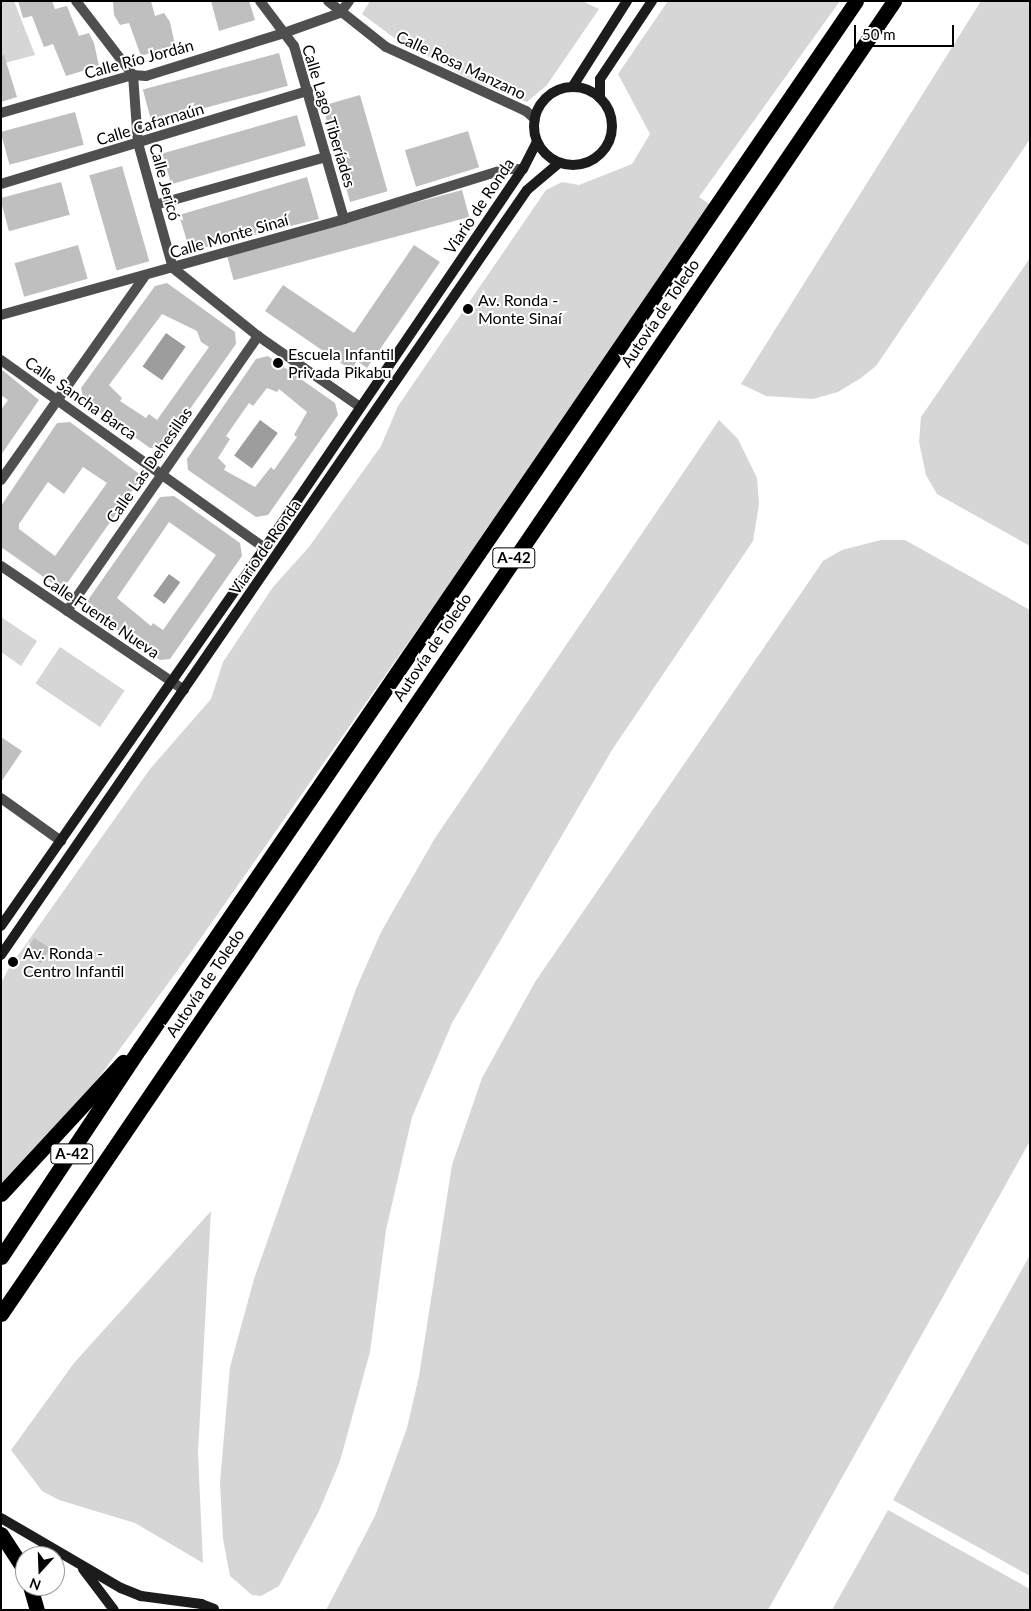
<!DOCTYPE html>
<html>
<head>
<meta charset="utf-8">
<style>
	body { margin:0 }
	#map { position:relative; width:1031px; height:1611px; overflow:hidden; background:#fff; font-family:Lato,sans-serif }
	div>[style] { position:absolute }
	[style*='--x'] { left:calc(var(--x)*1px); top:calc(var(--y)*1px); width:calc(var(--w)*1px); rotate:calc(var(--a)*1deg) }
	.green>* { inset:0; background:#d6d6d6; transform-origin:0 0 }
	.water>* { inset:0; background:#9d9d9d; transform-origin:0 0 }
	.building>* { inset:0; background:#bfbfbf; transform-origin:0 0 }
	.street>* { height:10px; margin:-5px; padding:0 5px; transform-origin:5px; border-radius:5px; background:#4f4f4f }
	.secondary>* { height:10px; margin:-5px; padding:0 5px; transform-origin:5px; border-radius:5px; background:#1c1c1c }
	.secondary>.ring { margin:-5px; padding:0; box-sizing:content-box; background:none; border:10px solid #1c1c1c; border-radius:50% }
	.highway>* { height:15px; margin:-7.5px; padding:0 7.5px; transform-origin:7.5px; border-radius:7.5px; background:#000 }
	.dots>* { width:14px; height:14px; translate:-50% -50%; box-sizing:border-box; border:2px solid #fff; border-radius:50% }
	span { translate:-50% -50%; white-space:nowrap; text-align:center; line-height:1.15; -webkit-text-stroke:4px #fff; paint-order:stroke }
	.shield-label span { padding:1px 4px; background:#fff; border:1px solid; border-radius:4px; -webkit-text-stroke-width:0 }
	.shield-label { font-size:15px; color:#000; font-weight:700 }
	.street-label { font-size:16px; color:#000 }
	.poi-label { font-size:16px; color:#000 }
	.left { translate:0 -50%; text-align:left }
	.frame { position:absolute; inset:0; border:2px solid #000; pointer-events:none }
	.north { position:absolute; left:15px; top:1546px; width:50px; height:50px; box-sizing:border-box; background:#fff; border:1px solid #999; border-radius:50%; rotate:200deg; font-size:14px; font-weight:700; line-height:20px; text-align:center; color:#000 }
	.north::after { content:''; display:block; margin:auto; width:18px; height:22px; background:#000; clip-path:polygon(50% 0,100% 100%,50% 72%,0 100%) }
	.scale { position:absolute; left:854px; top:25px; width:100px; height:22px; box-sizing:border-box; border:2px solid #000; border-top:0; padding-left:6px; font-size:15px; line-height:18px; white-space:nowrap; color:#000; -webkit-text-stroke:4px #fff; paint-order:stroke }
</style>
</head>
<body>
<div id="map">
	<div class="green">
		<i style="clip-path:polygon(1px 1px,14px 1px,35px 55px,1px 64px)"></i>
		<i style="clip-path:polygon(370px 1px,582px 1px,599px 9px,547px 85px,527px 102px,473px 81px,397px 40px,362px 14px)"></i>
		<i style="clip-path:polygon(668px 1px,840px 1px,699px 197px,714px 207px,191px 952px,59px 1132px,1px 1194px,1px 983px,9px 968px,150px 769px,211px 699px,223px 662px,273px 587px,309px 547px,381px 446px,398px 406px,546px 190px,562px 182px,579px 185px,632px 164px,650px 134px,618px 74px)"></i>
		<i style="clip-path:polygon(981px 1px,1030px 1px,1030px 139px,876px 366px,861px 378px,838px 392px,813px 399px,766px 396px,741px 384px)"></i>
		<i style="clip-path:polygon(1030px 258px,1030px 546px,937px 494px,926px 475px,919px 442px,921px 417px)"></i>
		<i style="clip-path:polygon(719px 420px,738px 439px,757px 478px,759px 504px,753px 541px,612px 750px,452px 1023px,412px 1117px,386px 1230px,370px 1352px,340px 1461px,319px 1511px,279px 1586px,261px 1596px,252px 1595px,230px 1576px,223px 1539px,220px 1482px,230px 1367px,254px 1279px,356px 989px,381px 932px,435px 838px)"></i>
		<i style="clip-path:polygon(881px 540px,905px 540px,1030px 610px,1030px 1141px,768px 1610px,326px 1610px,375px 1516px,407px 1428px,419px 1376px,452px 1165px,482px 1078px,535px 982px,823px 561px,842px 550px)"></i>
		<i style="clip-path:polygon(1px 617px,37px 641px,21px 666px,1px 652px)"></i>
		<i style="left:60px;top:647px;width:78px;height:44px;rotate:34deg"></i>
		<i style="clip-path:polygon(211px 1211px,198px 1453px,203px 1563px,135px 1523px,59px 1500px,42px 1491px,11px 1450px,74px 1363px)"></i>
		<i style="clip-path:polygon(1030px 1255px,1030px 1576px,893px 1500px)"></i>
		<i style="clip-path:polygon(888px 1510px,1030px 1589px,1030px 1610px,832px 1610px)"></i>
	</div>
	<div class="water">
		<i style="left:166px;top:333px;width:24px;height:41px;rotate:35deg"></i>
		<i style="left:260px;top:420px;width:22px;height:44px;rotate:36deg"></i>
		<i style="left:169px;top:574px;width:14px;height:27px;rotate:36deg"></i>
	</div>
	<div class="building">
		<i style="clip-path:polygon(18px 1px,52px 1px,55px 9px,67px 6px,79px 36px,89px 33px,94px 43px,99px 66px,66px 76px,53px 44px,44px 47px,32px 16px,23px 18px)"></i>
		<i style="clip-path:polygon(113px 1px,151px 1px,155px 16px,164px 13px,170px 22px,175px 45px,141px 56px,129px 23px,120px 25px,114px 15px)"></i>
		<i style="clip-path:polygon(211px 1px,249px 1px,255px 20px,219px 31px)"></i>
		<i style="left:279px;top:53px;width:34px;height:141px;rotate:75deg"></i>
		<i style="clip-path:polygon(4px 55px,17px 97px,1px 102px,1px 56px)"></i>
		<i style="left:360px;top:95px;width:100px;height:39px;rotate:74deg"></i>
		<i style="left:75px;top:112px;width:34px;height:77px;rotate:75deg"></i>
		<i style="left:297px;top:115px;width:32px;height:140px;rotate:74deg"></i>
		<i style="left:468px;top:131px;width:38px;height:66px;rotate:73deg"></i>
		<i style="left:122px;top:166px;width:99px;height:34px;rotate:74deg"></i>
		<i style="clip-path:polygon(307px 177px,319px 219px,190px 251px,179px 215px)"></i>
		<i style="left:61px;top:182px;width:34px;height:63px;rotate:75deg"></i>
		<i style="left:462px;top:190px;width:28px;height:244px;rotate:75deg"></i>
		<i style="left:78px;top:245px;width:35px;height:66px;rotate:74deg"></i>
		<i style="clip-path:polygon(414px 245px,440px 262px,367px 368px,357px 361px,351px 370px,265px 311px,283px 285px,354px 333px)"></i>
		<i style="clip-path:polygon(evenodd,167px 283px,235px 332px,236px 344px,163px 447px,150px 448px,84px 401px,81px 388px,155px 286px,167px 283px,162px 314px,197px 331px,201px 342px,209px 347px,157px 420px,149px 414px,146px 418px,120px 401px,122px 398px,109px 385px,162px 314px)"></i>
		<i style="clip-path:polygon(evenodd,268px 356px,335px 403px,338px 415px,268px 515px,256px 517px,188px 470px,187px 459px,256px 359px,268px 356px,267px 388px,277px 392px,279px 389px,307px 412px,294px 435px,297px 437px,274px 470px,271px 467px,255px 487px,224px 470px,226px 466px,218px 458px,230px 439px,226px 436px,249px 403px,253px 406px,267px 388px)"></i>
		<i style="clip-path:polygon(1px 369px,39px 400px,1px 455px,1px 410px,8px 400px,1px 395px)"></i>
		<i style="clip-path:polygon(evenodd,70px 422px,138px 473px,139px 481px,68px 582px,55px 585px,1px 547px,1px 506px,57px 423px,70px 422px,83px 467px,107px 483px,55px 556px,19px 529px,19px 524px,48px 482px,64px 494px,83px 467px)"></i>
		<i style="clip-path:polygon(evenodd,174px 496px,240px 543px,242px 556px,170px 659px,160px 660px,89px 610px,88px 600px,160px 497px,174px 496px,169px 522px,216px 555px,163px 630px,153px 623px,151px 626px,117px 598px,169px 522px)"></i>
		<i style="clip-path:polygon(1px 737px,22px 751px,1px 782px)"></i>
		<i style="left:34px;top:938px;width:19px;height:18px;rotate:32deg"></i>
	</div>
	<div class="street">
		<i style="--x:76;--y:1;--w:93;--a:52.4"></i>
		<i style="--x:133;--y:75;--w:68;--a:85.8"></i>
		<i style="--x:138;--y:143;--w:130;--a:74.4"></i>
		<i style="--x:173;--y:268;--w:109;--a:38.7"></i>
		<i style="--x:258;--y:336;--w:124;--a:34.8"></i>
		<i style="--x:260;--y:1;--w:56;--a:52.9"></i>
		<i style="--x:294;--y:46;--w:180;--a:73.9"></i>
		<i style="--x:328;--y:1;--w:74;--a:38.4"></i>
		<i style="--x:386;--y:47;--w:154;--a:24.6"></i>
		<i style="--x:526;--y:111;--w:12;--a:42"></i>
		<i style="--x:1;--y:113;--w:137;--a:-16.1"></i>
		<i style="--x:133;--y:75;--w:13;--a:4"></i>
		<i style="--x:146;--y:76;--w:145;--a:-17.3"></i>
		<i style="--x:284;--y:33;--w:59;--a:-19.7"></i>
		<i style="--x:340;--y:13;--w:15;--a:-53"></i>
		<i style="--x:1;--y:184;--w:321;--a:-16.9"></i>
		<i style="--x:155;--y:205;--w:178;--a:-15.7"></i>
		<i style="--x:1;--y:315;--w:356;--a:-15.6"></i>
		<i style="--x:344;--y:219;--w:170;--a:-17.2"></i>
		<i style="--x:506;--y:169;--w:17;--a:0"></i>
		<i style="--x:1;--y:360;--w:324;--a:35.5"></i>
		<i style="--x:1;--y:480;--w:248;--a:-54.8"></i>
		<i style="--x:1;--y:566;--w:221;--a:34.1"></i>
		<i style="--x:67;--y:611;--w:335;--a:-55.2"></i>
		<i style="--x:1;--y:798;--w:74;--a:35.6"></i>
	</div>
	<div class="secondary">
		<i style="--x:573;--y:86;--w:101;--a:-57.6"></i>
		<i class="ring" style="left:534px;top:87px;width:68px;height:68px"></i>
		<i style="--x:600;--y:98;--w:19;--a:-90"></i>
		<i style="--x:600;--y:79;--w:94;--a:-56.3"></i>
		<i style="--x:1;--y:926;--w:461;--a:-55.1"></i>
		<i style="--x:265;--y:548;--w:458;--a:-55.8"></i>
		<i style="--x:523;--y:169;--w:29;--a:-63"></i>
		<i style="--x:1;--y:955;--w:928;--a:-55.49"></i>
		<i style="--x:527;--y:190;--w:42;--a:-40.2"></i>
		<i style="--x:1;--y:1518;--w:139;--a:30.3"></i>
		<i style="--x:121;--y:1588;--w:22;--a:22"></i>
		<i style="--x:141;--y:1596;--w:61;--a:7.6"></i>
		<i style="--x:201;--y:1604;--w:14;--a:21"></i>
		<i style="--x:83;--y:1569;--w:51;--a:52.9"></i>
	</div>
	<div class="highway">
		<i style="--x:1;--y:1194;--w:180;--a:-47.3"></i>
		<i style="--x:1;--y:1257;--w:251;--a:-56.4"></i>
		<i style="--x:140;--y:1048;--w:1268;--a:-55.63"></i>
		<i style="--x:1;--y:1314;--w:1588;--a:-55.78"></i>
		<i style="--x:1;--y:1534;--w:44;--a:57"></i>
		<i style="--x:30;--y:1586;--w:25;--a:74"></i>
	</div>
	<div class="dots">
		<i style="left:468px;top:309px;background:#000"></i>
		<i style="left:278px;top:363px;background:#000"></i>
		<i style="left:13px;top:962px;background:#000"></i>
	</div>
	<div class="shield-label">
		<span style="left:514px;top:558px">A-42</span>
		<span style="left:72px;top:1154px">A-42</span>
	</div>
	<div class="street-label">
		<span style="left:139px;top:59px;rotate:-15deg">Calle Río Jordán</span>
		<span style="left:461px;top:65px;rotate:25deg">Calle Rosa Manzano</span>
		<span style="left:329px;top:116px;rotate:73deg">Calle Lago Tiberíades</span>
		<span style="left:150px;top:124px;rotate:-17deg">Calle Cafarnaún</span>
		<span style="left:165px;top:182px;rotate:75deg">Calle Jericó</span>
		<span style="left:479px;top:206px;rotate:-56deg">Viario de Ronda</span>
		<span style="left:229px;top:236px;rotate:-16deg">Calle Monte Sinaí</span>
		<span style="left:660px;top:313px;rotate:-56deg">Autovía de Toledo</span>
		<span style="left:81px;top:398px;rotate:35deg">Calle Sancha Barca</span>
		<span style="left:149px;top:465px;rotate:-55deg">Calle Las Dehesillas</span>
		<span style="left:265px;top:547px;rotate:-55deg">Viario de Ronda</span>
		<span style="left:101px;top:616px;rotate:34deg">Calle Fuente Nueva</span>
		<span style="left:432px;top:647px;rotate:-56deg">Autovía de Toledo</span>
		<span style="left:205px;top:983px;rotate:-56deg">Autovía de Toledo</span>
	</div>
	<div class="poi-label">
		<span class="left" style="left:478px;top:309px">Av. Ronda -<br>Monte Sinaí</span>
		<span class="left" style="left:288px;top:363px">Escuela Infantil<br>Privada Pikabu</span>
		<span class="left" style="left:23px;top:962px">Av. Ronda -<br>Centro Infantil</span>
	</div>
	<div class="frame"></div>
	<div class="north">N</div>
	<div class="scale">50 m</div>
</div>
</body>
</html>
